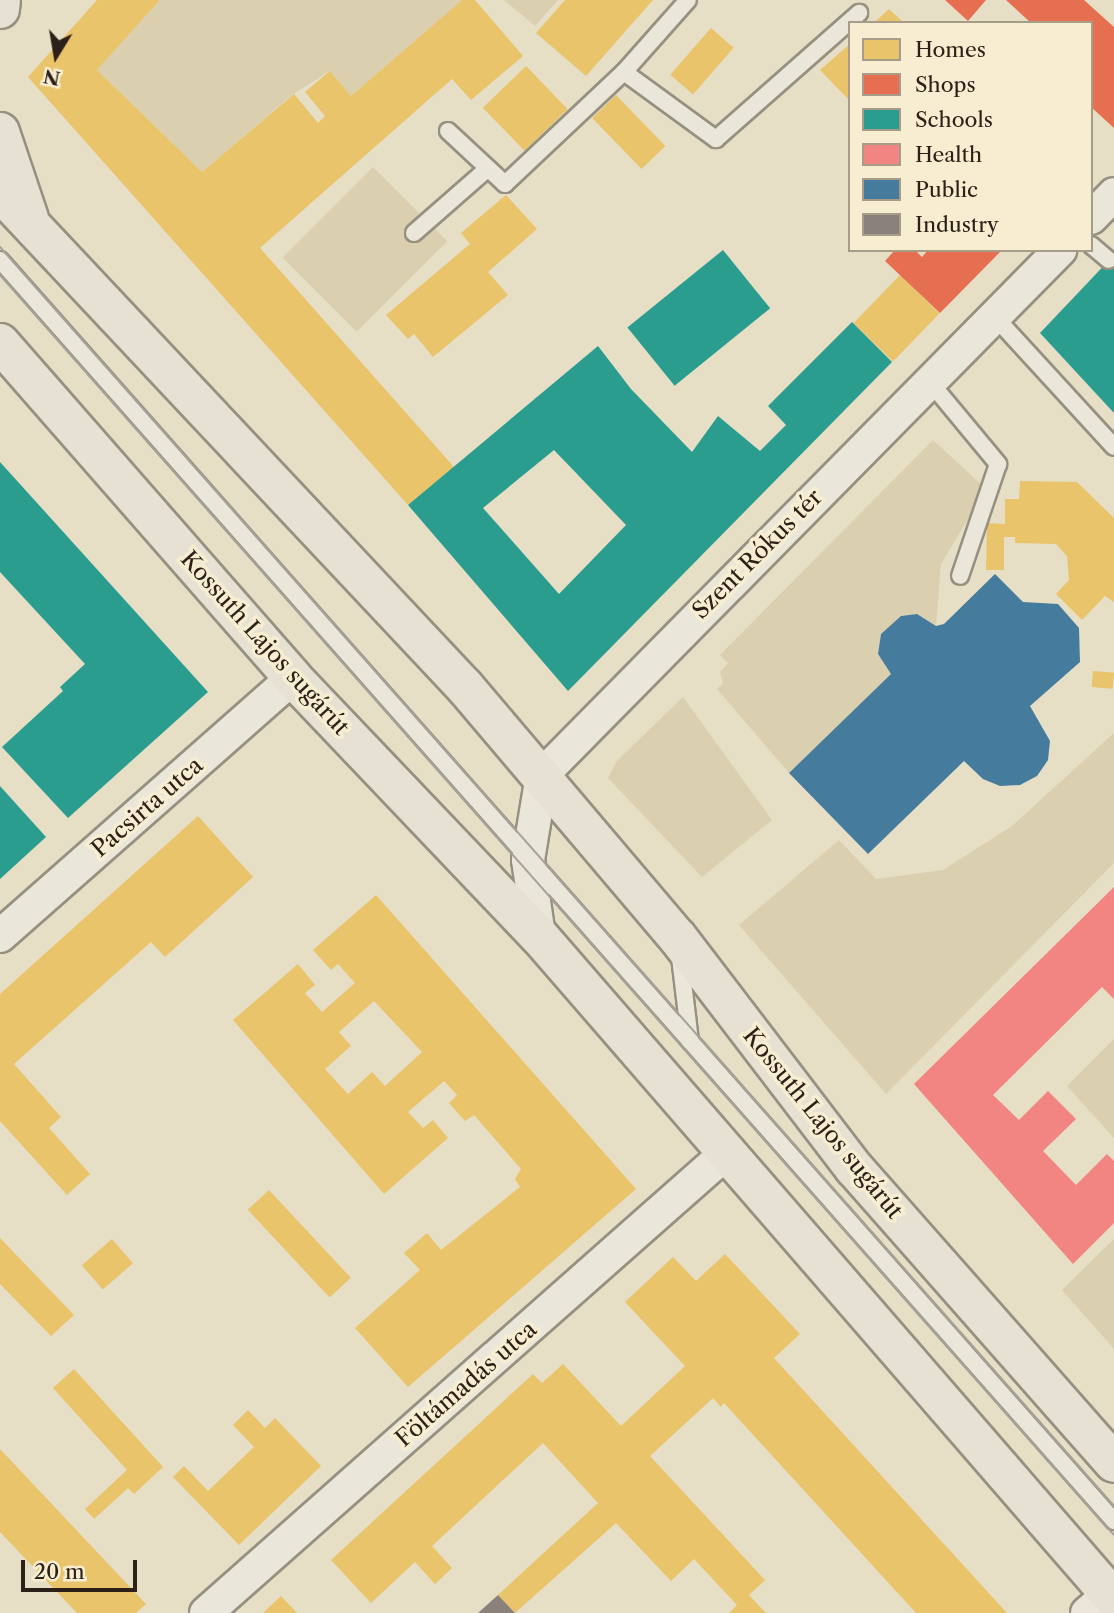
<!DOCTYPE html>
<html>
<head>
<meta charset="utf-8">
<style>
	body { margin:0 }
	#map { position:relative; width:1114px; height:1613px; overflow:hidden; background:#e6dec5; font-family:"Libre Caslon Text",serif }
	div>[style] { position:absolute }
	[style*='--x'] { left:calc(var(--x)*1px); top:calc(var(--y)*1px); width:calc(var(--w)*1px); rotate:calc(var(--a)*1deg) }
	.green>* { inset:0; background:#dad0af; transform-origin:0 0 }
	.homes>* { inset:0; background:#e9c46a; transform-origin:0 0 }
	.shops>* { inset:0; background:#e76f51 }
	.schools>* { inset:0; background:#2a9d8f; transform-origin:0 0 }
	.health>* { inset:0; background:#f28482 }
	.public>* { inset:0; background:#457b9d }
	.industry>* { inset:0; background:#8a817c }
	.roads { filter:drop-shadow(2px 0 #969081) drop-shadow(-2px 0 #969081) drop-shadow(0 2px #969081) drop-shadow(0 -2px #969081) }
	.service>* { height:16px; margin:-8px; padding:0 8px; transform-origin:8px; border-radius:8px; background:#eae6d9 }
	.minor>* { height:32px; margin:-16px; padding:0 16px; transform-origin:16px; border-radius:16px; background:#eae6d9 }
	.primary>* { height:38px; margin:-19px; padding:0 19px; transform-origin:19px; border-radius:19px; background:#e6e1d3 }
	.tram>* { height:2px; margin:-1px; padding:0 1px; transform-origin:1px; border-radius:1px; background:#a7a299 }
	span { translate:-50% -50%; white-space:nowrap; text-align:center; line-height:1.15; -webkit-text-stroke:7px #f7eed1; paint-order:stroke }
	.street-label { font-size:23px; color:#2c2018 }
	.legend { position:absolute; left:848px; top:21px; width:245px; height:231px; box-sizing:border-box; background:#f7eed1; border:2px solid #a69c87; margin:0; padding:9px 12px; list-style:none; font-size:21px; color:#2c2018 }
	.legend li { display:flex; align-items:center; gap:14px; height:35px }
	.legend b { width:35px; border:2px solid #a69c87 }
	.north { position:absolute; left:21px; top:21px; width:70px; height:70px; -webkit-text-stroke:5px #f7eed1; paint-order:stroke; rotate:191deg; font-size:19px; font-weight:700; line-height:28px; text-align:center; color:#2c2018 }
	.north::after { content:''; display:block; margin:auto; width:24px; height:32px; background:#2c2018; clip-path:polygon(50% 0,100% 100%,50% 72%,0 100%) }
	.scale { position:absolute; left:21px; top:1560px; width:116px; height:32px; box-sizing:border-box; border:4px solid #2c2018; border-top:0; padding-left:9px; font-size:21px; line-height:24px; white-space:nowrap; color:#2c2018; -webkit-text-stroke:5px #f7eed1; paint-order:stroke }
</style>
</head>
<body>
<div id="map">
	<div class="green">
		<i style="clip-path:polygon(160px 0,462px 0,351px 96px,330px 71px,293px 94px,202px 172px,97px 70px)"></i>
		<i style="clip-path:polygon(504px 0,558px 0,535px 26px)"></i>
		<i style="left:373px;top:167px;width:105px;height:128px;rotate:45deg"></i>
		<i style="clip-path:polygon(933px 440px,986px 489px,941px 564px,936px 626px,917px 614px,901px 616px,881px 634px,878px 654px,891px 674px,789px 773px,717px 689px,723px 683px,720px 672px,728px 663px,720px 655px)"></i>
		<i style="clip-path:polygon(683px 697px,772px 820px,702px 877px,608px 778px,617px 761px)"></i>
		<i style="clip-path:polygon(1114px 733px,1114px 863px,886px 1094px,739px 925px,839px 840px,876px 879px,943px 870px,1012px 826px)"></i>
		<i style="clip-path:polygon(1114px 1039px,1114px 1138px,1067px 1086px)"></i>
		<i style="clip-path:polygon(1114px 1239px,1114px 1349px,1062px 1290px)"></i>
	</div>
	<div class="homes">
		<i style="clip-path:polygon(97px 0,160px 0,97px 70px,202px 172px,294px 94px,318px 123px,325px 116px,305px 92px,330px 71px,351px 96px,462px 0,475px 0,523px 56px,471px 100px,452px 79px,260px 248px,454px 467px,408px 505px,28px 77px)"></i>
		<i style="clip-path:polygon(565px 0,653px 0,586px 76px,536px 33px)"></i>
		<i style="clip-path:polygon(889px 9px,904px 23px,874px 23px)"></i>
		<i style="left:711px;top:28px;width:30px;height:62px;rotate:41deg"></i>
		<i style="clip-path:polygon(850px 44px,850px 101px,820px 70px)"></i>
		<i style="left:526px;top:66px;width:60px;height:60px;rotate:46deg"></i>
		<i style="left:616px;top:95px;width:71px;height:33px;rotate:46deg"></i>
		<i style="clip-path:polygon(506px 195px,537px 229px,488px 272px,508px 295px,433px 357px,414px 334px,408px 339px,386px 315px,470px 244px,461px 233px)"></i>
		<i style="left:900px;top:275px;width:55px;height:67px;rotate:44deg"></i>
		<i style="clip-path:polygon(1020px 481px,1077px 482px,1114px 518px,1114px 602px,1105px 596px,1082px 620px,1056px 594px,1069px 580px,1067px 556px,1056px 544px,1015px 543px,1015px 537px,1004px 537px,1004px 570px,986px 570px,987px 523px,1005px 524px,1005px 499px,1019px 499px)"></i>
		<i style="left:1093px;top:671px;width:21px;height:16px;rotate:5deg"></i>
		<i style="clip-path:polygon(198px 816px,253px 877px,165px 957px,151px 942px,14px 1064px,61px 1117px,49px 1128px,90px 1174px,67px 1195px,0 1121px,0 994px)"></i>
		<i style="clip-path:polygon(evenodd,376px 895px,636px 1189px,408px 1387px,355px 1328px,420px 1270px,404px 1253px,427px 1233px,441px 1250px,520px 1187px,515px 1179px,521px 1169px,474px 1115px,465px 1121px,449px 1103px,457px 1095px,444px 1081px,408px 1112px,423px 1128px,433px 1120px,448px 1138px,384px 1194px,233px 1020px,298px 964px,315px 985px,305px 993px,322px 1012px,355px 983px,338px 964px,331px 970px,313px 950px,376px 895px,374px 1001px,422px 1052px,385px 1086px,372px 1072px,348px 1094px,325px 1069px,351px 1046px,339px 1032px,374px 1001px)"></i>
		<i style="left:269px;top:1190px;width:120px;height:29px;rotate:47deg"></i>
		<i style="clip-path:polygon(0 1238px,74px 1315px,51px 1336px,0 1284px)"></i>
		<i style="left:112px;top:1239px;width:32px;height:40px;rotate:49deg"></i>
		<i style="clip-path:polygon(725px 1254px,800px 1334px,774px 1358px,1007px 1613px,916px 1613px,724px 1403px,721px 1407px,713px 1398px,650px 1456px,765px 1580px,749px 1595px,766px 1613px,729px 1613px,737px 1605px,694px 1559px,671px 1581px,616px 1523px,515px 1613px,498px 1595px,598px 1503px,543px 1443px,432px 1546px,452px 1568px,435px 1584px,415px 1562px,371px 1603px,331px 1560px,533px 1374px,542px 1383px,563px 1364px,621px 1426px,685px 1366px,625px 1302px,673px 1257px,696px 1281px)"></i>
		<i style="clip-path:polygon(74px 1369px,163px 1467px,134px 1494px,128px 1488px,94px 1519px,85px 1509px,127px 1470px,53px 1388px)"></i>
		<i style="clip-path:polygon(248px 1410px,265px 1428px,275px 1418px,321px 1466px,239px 1545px,173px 1477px,184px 1466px,208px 1491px,254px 1447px,233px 1425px)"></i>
		<i style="clip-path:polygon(0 1449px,146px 1604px,136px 1613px,77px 1613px,0 1532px)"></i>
		<i style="clip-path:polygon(281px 1596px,297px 1613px,263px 1613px)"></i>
	</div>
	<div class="shops">
		<i style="clip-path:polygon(945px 0,986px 0,968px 21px)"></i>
		<i style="clip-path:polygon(1006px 0,1084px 0,1114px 27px,1114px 128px,1091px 107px,1091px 23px,1031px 23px)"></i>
		<i style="clip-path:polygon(895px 250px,915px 250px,922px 257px,928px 250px,1002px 250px,940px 313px,885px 261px)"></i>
	</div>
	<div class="schools">
		<i style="left:723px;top:250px;width:75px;height:123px;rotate:51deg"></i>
		<i style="clip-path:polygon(1114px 255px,1114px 413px,1040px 333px)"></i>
		<i style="clip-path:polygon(evenodd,852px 322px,892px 362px,568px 691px,408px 505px,598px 346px,631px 389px,692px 452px,718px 416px,760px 451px,786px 425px,768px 406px,852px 322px,554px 450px,626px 525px,559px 594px,483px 508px,554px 450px)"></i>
		<i style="clip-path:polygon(0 462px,208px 692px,68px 818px,2px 747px,63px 691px,60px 687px,85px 664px,0 572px)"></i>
		<i style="clip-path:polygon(0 786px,46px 837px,0 879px)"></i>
	</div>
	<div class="health">
		<i style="clip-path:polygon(1114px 887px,1114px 999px,1102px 987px,993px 1095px,1019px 1120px,1048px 1091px,1076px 1119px,1043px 1151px,1076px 1185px,1107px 1154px,1114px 1161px,1114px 1223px,1073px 1264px,914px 1084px)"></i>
	</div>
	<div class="public">
		<i style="clip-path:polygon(995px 574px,1023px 602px,1058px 604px,1079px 628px,1080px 662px,1030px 706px,1050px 741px,1048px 760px,1037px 776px,1020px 785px,1000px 786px,983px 779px,964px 761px,868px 854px,789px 773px,891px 674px,878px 654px,881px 634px,901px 616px,917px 614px,936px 626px,944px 624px)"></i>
	</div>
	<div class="industry">
		<i style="clip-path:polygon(498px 1595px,515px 1613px,478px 1613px)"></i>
	</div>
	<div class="roads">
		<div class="service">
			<i style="--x:624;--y:72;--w:114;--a:36.1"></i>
			<i style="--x:716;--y:139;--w:191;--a:-41.4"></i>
			<i style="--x:448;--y:131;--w:78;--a:42.9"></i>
			<i style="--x:505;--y:184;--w:163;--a:-43.3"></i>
			<i style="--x:624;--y:72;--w:96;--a:-48.4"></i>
			<i style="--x:414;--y:233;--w:96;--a:-41.2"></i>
			<i style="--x:1091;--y:245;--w:23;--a:40"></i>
			<i style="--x:0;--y:260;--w:1683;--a:48.54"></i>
			<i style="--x:995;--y:317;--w:176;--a:47.5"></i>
			<i style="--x:930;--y:382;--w:107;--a:50.3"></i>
			<i style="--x:998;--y:464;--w:118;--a:108.7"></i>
			<i style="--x:680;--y:957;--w:85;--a:83.2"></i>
		</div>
		<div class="minor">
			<i style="--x:1091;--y:218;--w:33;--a:-46"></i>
			<i style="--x:0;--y:936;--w:390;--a:-41.4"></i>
			<i style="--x:539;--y:936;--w:77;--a:-98.2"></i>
			<i style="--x:528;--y:860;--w:86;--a:-80.6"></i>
			<i style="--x:542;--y:775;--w:738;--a:-45.38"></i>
			<i style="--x:206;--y:1613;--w:693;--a:-41.49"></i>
			<i style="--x:1087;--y:1613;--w:29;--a:-41"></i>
		</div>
		<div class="primary">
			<i style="--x:0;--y:9;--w:9;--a:-84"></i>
			<i style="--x:0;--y:132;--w:91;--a:71.4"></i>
			<i style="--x:0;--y:192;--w:679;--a:46.79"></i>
			<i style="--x:465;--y:687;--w:329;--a:49.7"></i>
			<i style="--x:678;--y:938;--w:290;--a:52.6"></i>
			<i style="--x:854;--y:1168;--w:393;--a:48.6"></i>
			<i style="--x:0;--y:343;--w:445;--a:48.8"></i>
			<i style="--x:293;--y:678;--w:356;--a:46.4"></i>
			<i style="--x:539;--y:936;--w:878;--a:49.07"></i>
		</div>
	</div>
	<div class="tram">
		<i style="--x:0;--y:247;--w:1681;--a:48.5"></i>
		<i style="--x:0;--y:275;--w:1682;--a:48.52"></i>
	</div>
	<div class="street-label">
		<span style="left:757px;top:554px;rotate:-45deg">Szent Rókus tér</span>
		<span style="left:265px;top:643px;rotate:48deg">Kossuth Lajos sugárút</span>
		<span style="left:147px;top:807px;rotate:-41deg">Pacsirta utca</span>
		<span style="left:823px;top:1123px;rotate:51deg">Kossuth Lajos sugárút</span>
		<span style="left:466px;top:1384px;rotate:-41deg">Föltámadás utca</span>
	</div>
	<ul class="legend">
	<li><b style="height:19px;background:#e9c46a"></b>Homes</li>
	<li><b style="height:19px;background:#e76f51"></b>Shops</li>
	<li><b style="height:19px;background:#2a9d8f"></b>Schools</li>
	<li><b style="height:19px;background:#f28482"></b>Health</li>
	<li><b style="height:19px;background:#457b9d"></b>Public</li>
	<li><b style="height:19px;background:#8a817c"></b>Industry</li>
	</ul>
	<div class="north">N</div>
	<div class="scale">20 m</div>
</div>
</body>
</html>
